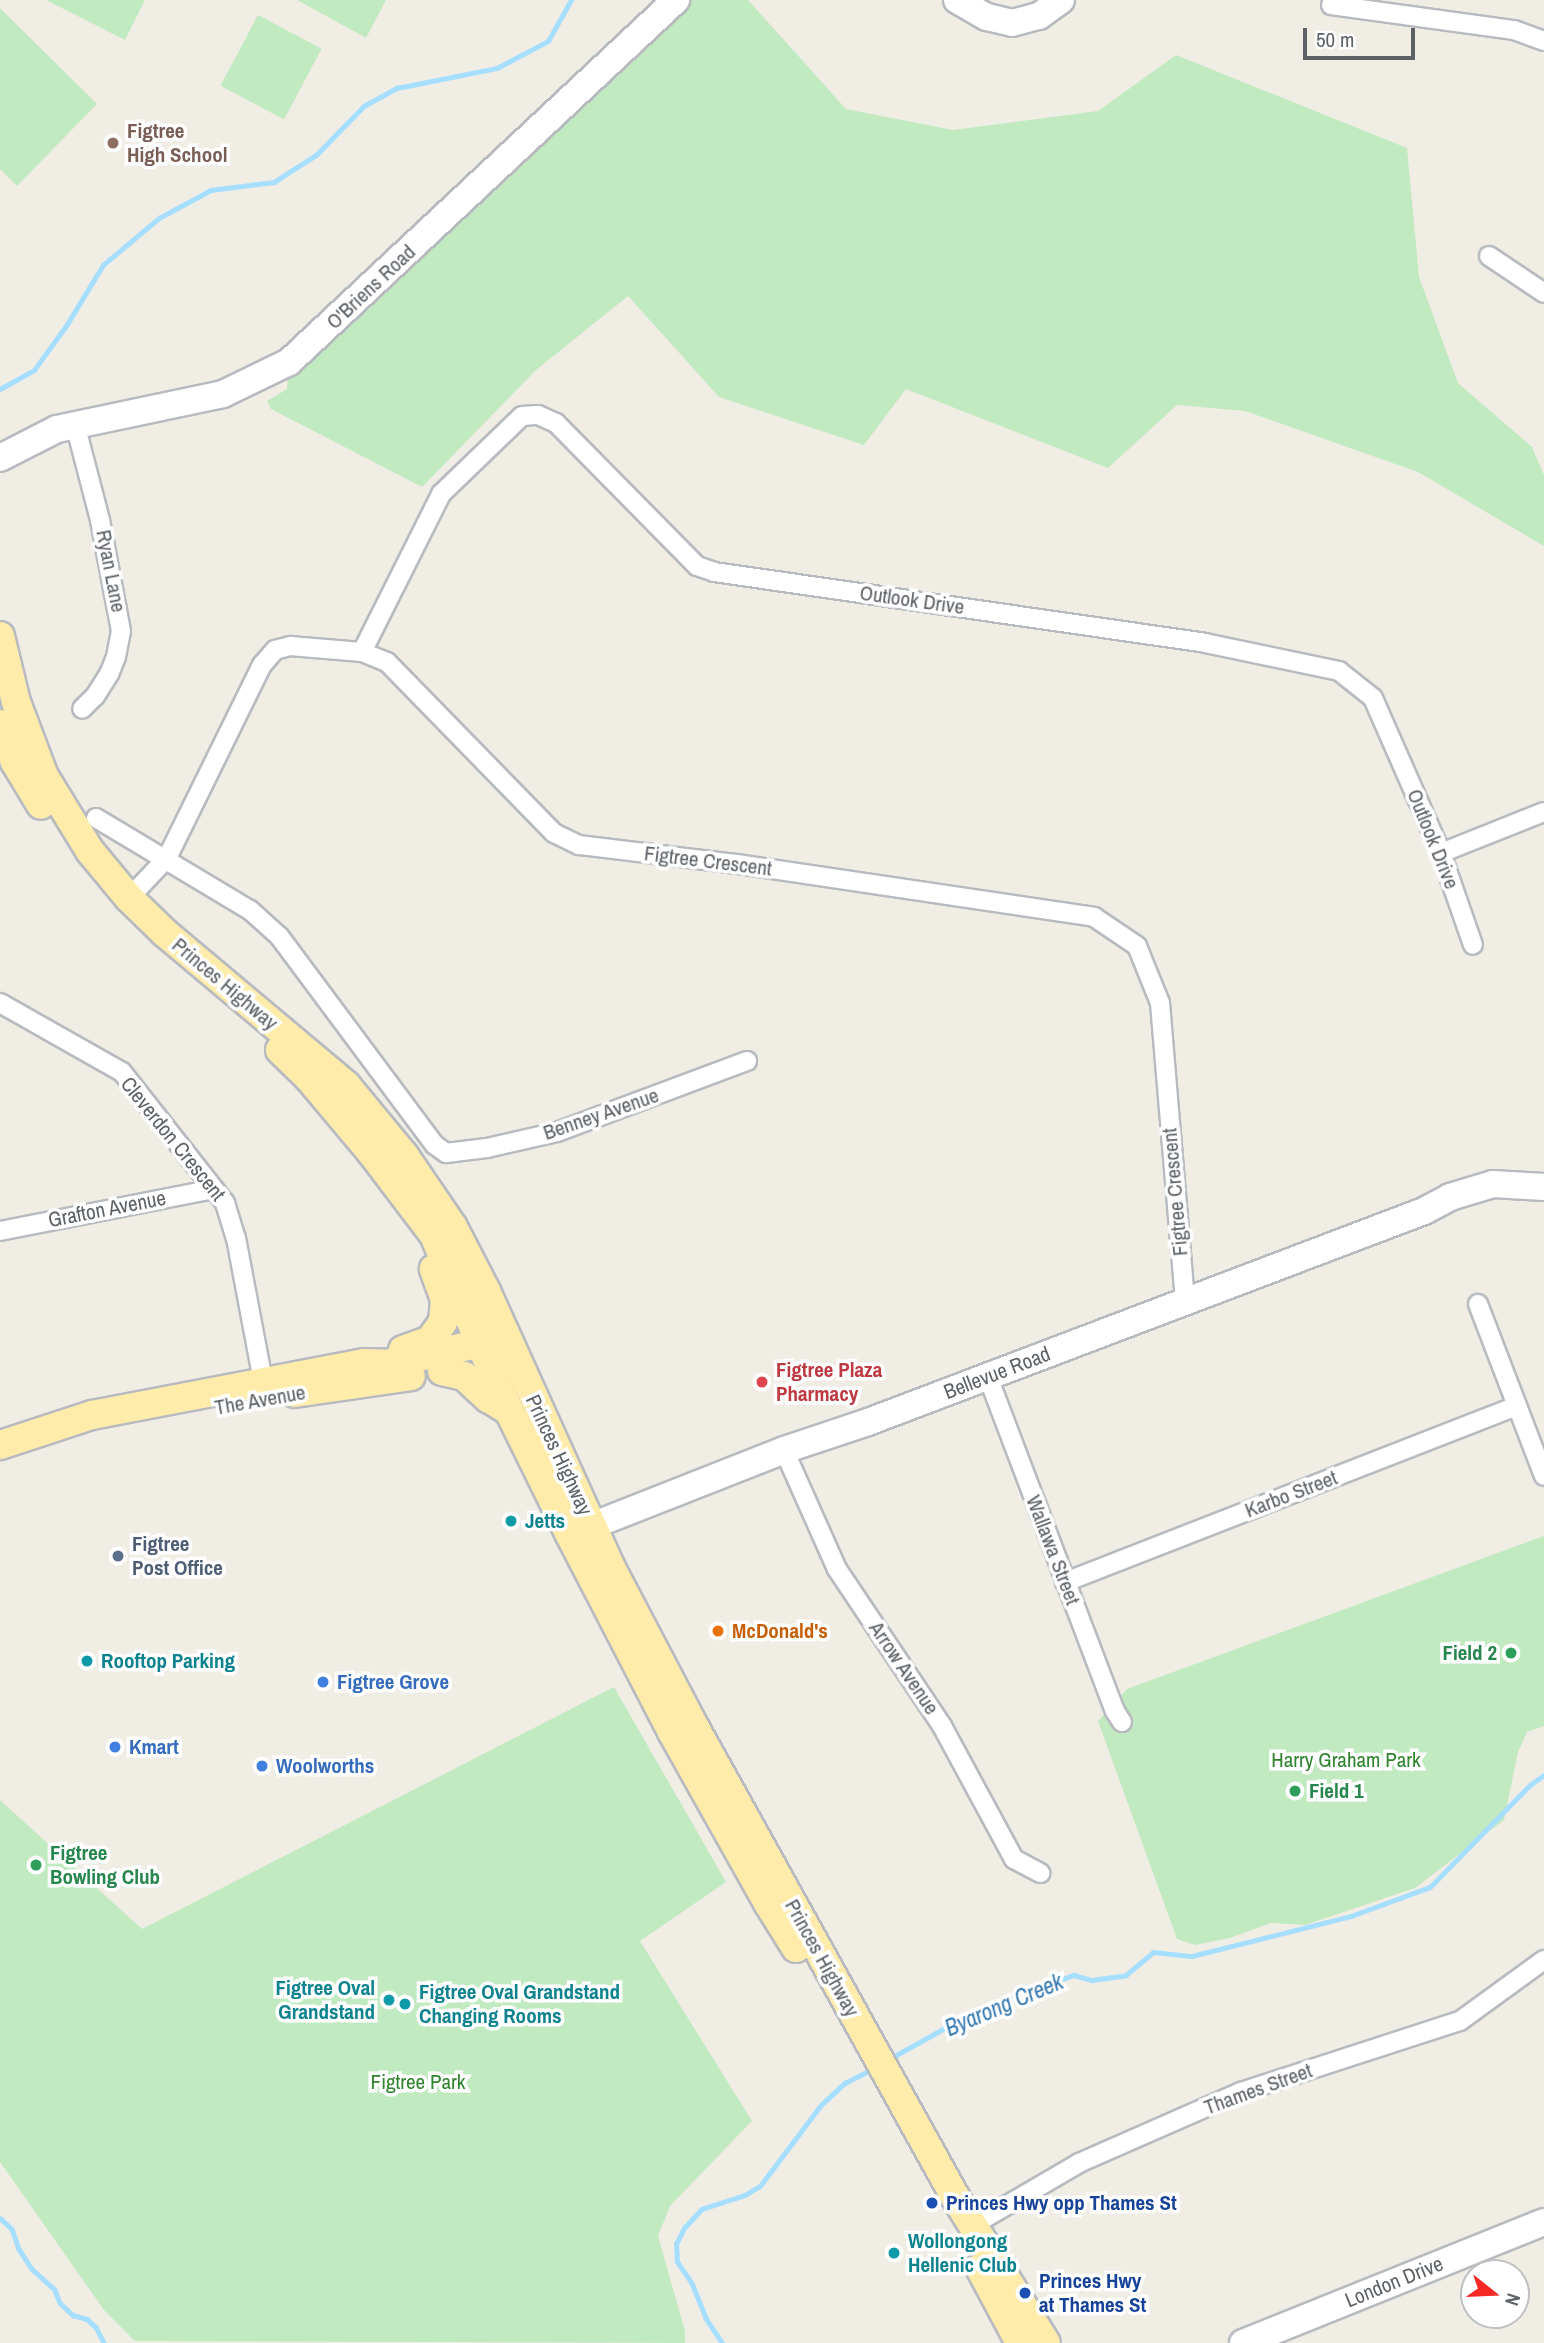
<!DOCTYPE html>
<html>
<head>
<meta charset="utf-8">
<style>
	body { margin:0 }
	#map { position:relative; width:1544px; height:2343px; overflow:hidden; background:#f0ede5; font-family:"Archivo Narrow",sans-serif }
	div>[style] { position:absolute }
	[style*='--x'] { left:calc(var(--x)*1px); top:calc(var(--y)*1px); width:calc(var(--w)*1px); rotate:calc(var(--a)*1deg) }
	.green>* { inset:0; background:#c2eac0; transform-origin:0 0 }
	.stream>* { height:4.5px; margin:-2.25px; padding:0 2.25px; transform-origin:2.25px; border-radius:2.25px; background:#a6deff }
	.roads { filter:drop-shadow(2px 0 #b7bbc0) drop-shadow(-2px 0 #b7bbc0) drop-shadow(0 2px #b7bbc0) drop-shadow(0 -2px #b7bbc0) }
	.street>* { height:18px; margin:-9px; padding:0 9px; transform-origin:9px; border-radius:9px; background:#fff }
	.secondary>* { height:26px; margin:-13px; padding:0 13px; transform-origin:13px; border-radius:13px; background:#fff }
	.primary>* { height:28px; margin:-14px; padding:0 14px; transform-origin:14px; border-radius:14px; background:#ffecab }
	.dots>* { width:19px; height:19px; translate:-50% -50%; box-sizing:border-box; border:4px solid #fff; border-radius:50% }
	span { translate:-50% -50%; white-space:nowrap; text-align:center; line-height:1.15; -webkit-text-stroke:7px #fff; paint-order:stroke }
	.education-label { font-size:21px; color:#785e54; font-weight:700 }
	.left { translate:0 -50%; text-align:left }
	.street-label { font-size:21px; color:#5d6267 }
	.health-label { font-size:21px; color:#be3a42; font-weight:700 }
	.culture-label { font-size:21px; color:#0d838f; font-weight:700 }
	.right { translate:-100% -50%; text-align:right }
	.service-label { font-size:21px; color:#4e5e75; font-weight:700 }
	.food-label { font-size:21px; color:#c56008; font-weight:700 }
	.leisure-label { font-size:21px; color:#27864d; font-weight:700 }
	.shop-label { font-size:21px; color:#366cbe; font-weight:700 }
	.park-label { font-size:21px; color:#30842e }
	.transit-label { font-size:21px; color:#164399; font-weight:700 }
	.water-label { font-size:23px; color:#377ab1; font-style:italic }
	.north { position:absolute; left:1460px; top:2259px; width:70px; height:70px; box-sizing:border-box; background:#fff; border:2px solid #bec0c2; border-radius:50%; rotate:108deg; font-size:19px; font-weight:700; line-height:28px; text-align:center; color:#5d6267 }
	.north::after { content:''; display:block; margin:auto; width:24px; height:32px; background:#f72724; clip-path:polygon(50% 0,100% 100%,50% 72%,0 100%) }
	.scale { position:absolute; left:1303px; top:28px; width:112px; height:32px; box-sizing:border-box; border:4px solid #5d6267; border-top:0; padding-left:9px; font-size:21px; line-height:24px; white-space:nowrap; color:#5d6267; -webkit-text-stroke:5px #fff; paint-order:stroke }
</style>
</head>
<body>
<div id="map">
	<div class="green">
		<i style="clip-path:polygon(46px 0,145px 0,125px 40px)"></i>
		<i style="clip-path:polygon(297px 0,386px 0,366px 38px)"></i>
		<i style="clip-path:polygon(676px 0,748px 0,846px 109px,953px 130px,1098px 111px,1176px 55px,1407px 148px,1419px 277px,1458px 383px,1532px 447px,1544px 475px,1544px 546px,1418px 472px,1245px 411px,1177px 405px,1108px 468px,906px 389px,864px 445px,719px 397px,628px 296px,536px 370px,422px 487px,271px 409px,267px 401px,287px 389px,289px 362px)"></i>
		<i style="clip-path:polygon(0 8px,97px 104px,17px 186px,0 169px)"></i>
		<i style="left:258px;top:15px;width:72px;height:80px;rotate:28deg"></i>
		<i style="clip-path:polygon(1544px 1536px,1544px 1726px,1527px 1732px,1518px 1752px,1504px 1820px,1415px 1888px,1305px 1925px,1271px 1923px,1230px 1938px,1195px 1945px,1177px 1939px,1098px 1721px,1127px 1689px)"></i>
		<i style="clip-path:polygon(614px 1687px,726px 1882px,640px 1941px,752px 2121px,670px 2206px,658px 2236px,685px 2331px,685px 2343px,135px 2341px,104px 2310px,0 2162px,0 1800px,142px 1929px)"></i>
	</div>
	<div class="stream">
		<i style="--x:0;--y:389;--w:39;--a:-29"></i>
		<i style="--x:34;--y:370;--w:54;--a:-54"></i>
		<i style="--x:66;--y:326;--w:71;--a:-58.8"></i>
		<i style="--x:103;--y:265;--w:73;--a:-40"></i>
		<i style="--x:159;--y:218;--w:59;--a:-28.3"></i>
		<i style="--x:211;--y:190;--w:64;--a:-7.2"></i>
		<i style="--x:274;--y:182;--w:50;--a:-32.7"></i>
		<i style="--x:316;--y:155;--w:69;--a:-45.6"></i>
		<i style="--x:364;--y:106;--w:38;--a:-29"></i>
		<i style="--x:397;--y:88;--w:102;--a:-11.3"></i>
		<i style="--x:497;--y:68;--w:58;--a:-27.9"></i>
		<i style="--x:548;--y:41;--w:47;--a:-60.7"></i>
		<i style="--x:891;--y:2058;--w:60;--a:-29.1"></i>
		<i style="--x:943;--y:2029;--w:94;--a:-23.8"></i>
		<i style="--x:1029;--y:1991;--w:48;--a:-19.6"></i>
		<i style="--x:1074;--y:1975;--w:19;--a:16"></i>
		<i style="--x:1092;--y:1980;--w:34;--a:-8"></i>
		<i style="--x:1126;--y:1975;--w:35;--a:-40"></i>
		<i style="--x:1153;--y:1952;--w:39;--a:6"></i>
		<i style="--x:1192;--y:1956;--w:164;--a:-14.1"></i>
		<i style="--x:1351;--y:1916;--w:84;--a:-20.2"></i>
		<i style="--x:1430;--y:1887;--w:143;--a:-45.6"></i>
		<i style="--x:1530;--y:1785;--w:17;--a:-36"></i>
		<i style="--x:0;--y:2218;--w:16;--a:43"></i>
		<i style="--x:12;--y:2229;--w:21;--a:71"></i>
		<i style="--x:19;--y:2249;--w:24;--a:57"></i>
		<i style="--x:32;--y:2269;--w:31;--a:42"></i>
		<i style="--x:55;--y:2290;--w:14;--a:69"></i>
		<i style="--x:60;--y:2303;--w:18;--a:43"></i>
		<i style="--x:73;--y:2315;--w:15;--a:16"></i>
		<i style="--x:87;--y:2319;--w:12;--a:42"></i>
		<i style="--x:96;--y:2327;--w:18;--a:63"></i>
		<i style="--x:722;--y:2343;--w:29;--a:-124"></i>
		<i style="--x:706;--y:2319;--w:38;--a:-112"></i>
		<i style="--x:692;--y:2284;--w:27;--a:-124"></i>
		<i style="--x:677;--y:2262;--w:18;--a:-93"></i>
		<i style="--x:676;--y:2244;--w:18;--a:-63"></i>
		<i style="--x:684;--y:2228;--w:26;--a:-47"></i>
		<i style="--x:702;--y:2209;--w:45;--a:-18"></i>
		<i style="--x:745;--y:2195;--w:17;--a:-31"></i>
		<i style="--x:760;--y:2186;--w:101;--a:-53"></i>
		<i style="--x:821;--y:2105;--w:33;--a:-43"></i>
		<i style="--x:845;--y:2083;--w:33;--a:-27"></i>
	</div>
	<div class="roads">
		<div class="street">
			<i style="--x:1331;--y:5;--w:185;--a:7.8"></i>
			<i style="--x:1514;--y:30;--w:32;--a:20"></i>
			<i style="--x:1489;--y:256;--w:66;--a:33.9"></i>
			<i style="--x:75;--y:424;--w:99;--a:75.4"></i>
			<i style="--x:100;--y:520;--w:113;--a:79.3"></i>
			<i style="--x:121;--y:631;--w:26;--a:101"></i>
			<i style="--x:116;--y:657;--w:18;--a:112"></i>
			<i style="--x:109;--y:674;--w:26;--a:122"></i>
			<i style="--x:95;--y:696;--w:18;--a:135"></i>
			<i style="--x:362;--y:652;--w:177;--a:-63.4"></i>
			<i style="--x:441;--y:494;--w:112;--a:-43.9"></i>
			<i style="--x:522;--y:416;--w:16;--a:-4"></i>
			<i style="--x:538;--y:415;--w:20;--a:24"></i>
			<i style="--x:556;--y:423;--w:201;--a:45.4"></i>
			<i style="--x:697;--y:566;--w:18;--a:19"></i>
			<i style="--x:714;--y:572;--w:496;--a:8.2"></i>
			<i style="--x:1205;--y:643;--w:137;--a:11.8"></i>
			<i style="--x:1339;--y:671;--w:43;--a:38.5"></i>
			<i style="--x:1373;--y:698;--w:169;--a:66.3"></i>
			<i style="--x:1441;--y:853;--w:97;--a:70.8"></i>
			<i style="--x:96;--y:818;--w:179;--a:30.9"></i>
			<i style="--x:250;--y:910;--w:39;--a:42"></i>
			<i style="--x:279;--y:936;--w:261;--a:53.3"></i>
			<i style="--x:435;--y:1145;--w:14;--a:36"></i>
			<i style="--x:446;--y:1153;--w:41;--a:-7"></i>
			<i style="--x:487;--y:1148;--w:72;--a:-12.9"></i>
			<i style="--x:557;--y:1132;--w:203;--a:-20.5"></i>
			<i style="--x:1441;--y:853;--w:111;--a:-21.7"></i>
			<i style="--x:129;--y:898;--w:55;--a:-46.5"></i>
			<i style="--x:167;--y:858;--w:215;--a:-63.8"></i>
			<i style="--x:262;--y:665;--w:20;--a:-49"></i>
			<i style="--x:275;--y:650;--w:16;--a:-15"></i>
			<i style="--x:290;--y:646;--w:72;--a:4.8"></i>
			<i style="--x:362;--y:652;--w:27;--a:22"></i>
			<i style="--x:387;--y:662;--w:239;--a:45.7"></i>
			<i style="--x:554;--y:833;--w:28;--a:26"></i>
			<i style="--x:579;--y:845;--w:159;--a:6.9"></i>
			<i style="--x:737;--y:864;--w:361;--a:8.4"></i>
			<i style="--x:1094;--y:917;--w:52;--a:34"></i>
			<i style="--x:1137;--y:946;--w:61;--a:68"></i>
			<i style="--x:1160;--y:1003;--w:299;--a:85.2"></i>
			<i style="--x:0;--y:1003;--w:140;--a:29.5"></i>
			<i style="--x:122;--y:1072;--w:167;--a:51.8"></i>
			<i style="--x:225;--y:1203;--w:37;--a:73"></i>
			<i style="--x:236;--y:1238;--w:146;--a:79.3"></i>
			<i style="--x:0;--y:1231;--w:218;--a:-11.1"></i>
			<i style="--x:1478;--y:1304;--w:184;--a:69"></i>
			<i style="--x:988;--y:1377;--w:357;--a:69.2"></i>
			<i style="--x:1115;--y:1711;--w:13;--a:58"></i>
			<i style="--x:784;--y:1450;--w:130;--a:66"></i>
			<i style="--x:837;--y:1569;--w:189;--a:56.2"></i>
			<i style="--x:942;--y:1726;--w:151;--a:61.6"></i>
			<i style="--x:1014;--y:1859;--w:30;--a:28"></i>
			<i style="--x:1065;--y:1582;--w:485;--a:-21.3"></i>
			<i style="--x:973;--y:2225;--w:123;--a:-30.3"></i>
			<i style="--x:1079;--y:2163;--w:177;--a:-23.7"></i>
			<i style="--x:1241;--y:2092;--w:230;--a:-18"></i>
			<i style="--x:1460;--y:2021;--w:104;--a:-36"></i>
		</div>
		<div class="secondary">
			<i style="--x:957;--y:0;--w:34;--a:30"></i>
			<i style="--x:987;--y:17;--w:26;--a:13"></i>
			<i style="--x:1012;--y:23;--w:28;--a:-15"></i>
			<i style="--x:1039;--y:16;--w:27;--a:-36"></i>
			<i style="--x:0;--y:458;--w:64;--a:-27"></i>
			<i style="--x:57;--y:429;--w:170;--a:-11.9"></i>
			<i style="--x:223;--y:394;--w:73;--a:-25.9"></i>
			<i style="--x:289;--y:362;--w:530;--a:-43.09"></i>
			<i style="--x:571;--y:1534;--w:229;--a:-21.5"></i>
			<i style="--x:784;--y:1450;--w:89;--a:-18.4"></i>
			<i style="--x:868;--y:1422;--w:595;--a:-20.78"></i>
			<i style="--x:1424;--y:1211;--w:30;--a:-28"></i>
			<i style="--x:1450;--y:1197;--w:45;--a:-16.8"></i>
			<i style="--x:1493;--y:1184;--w:51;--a:3.4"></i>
			<i style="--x:1243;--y:2343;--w:324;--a:-21.9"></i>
		</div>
		<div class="primary">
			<i style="--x:0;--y:636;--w:68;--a:76.4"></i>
			<i style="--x:16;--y:702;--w:79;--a:69.3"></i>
			<i style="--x:44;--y:776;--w:88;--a:58.5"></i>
			<i style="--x:90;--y:851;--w:61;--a:50.3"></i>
			<i style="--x:129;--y:898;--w:50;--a:44.2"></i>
			<i style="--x:165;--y:933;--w:236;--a:40"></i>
			<i style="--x:346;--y:1085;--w:91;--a:50.4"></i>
			<i style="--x:404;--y:1155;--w:87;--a:55.8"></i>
			<i style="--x:453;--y:1227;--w:72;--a:62.7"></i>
			<i style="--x:486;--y:1291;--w:302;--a:65.7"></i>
			<i style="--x:610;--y:1566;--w:181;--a:62.3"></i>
			<i style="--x:694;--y:1726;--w:542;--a:60.98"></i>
			<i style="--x:957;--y:2200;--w:168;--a:58.1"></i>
			<i style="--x:0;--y:724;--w:41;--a:68.5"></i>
			<i style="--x:15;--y:762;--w:50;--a:58.8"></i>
			<i style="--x:280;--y:1050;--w:39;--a:44"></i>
			<i style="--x:308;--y:1077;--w:98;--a:50"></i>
			<i style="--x:371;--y:1152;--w:104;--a:52.8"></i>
			<i style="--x:434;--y:1235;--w:191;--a:66.9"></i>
			<i style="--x:509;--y:1411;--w:138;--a:63.8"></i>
			<i style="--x:570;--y:1535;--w:222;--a:62.6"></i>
			<i style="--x:672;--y:1732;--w:196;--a:60.7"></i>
			<i style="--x:768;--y:1903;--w:53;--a:58.1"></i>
			<i style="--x:403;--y:1350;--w:29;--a:-20"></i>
			<i style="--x:430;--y:1340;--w:22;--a:-54"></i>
			<i style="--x:443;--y:1322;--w:22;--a:-85"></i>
			<i style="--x:445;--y:1300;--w:33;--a:-110"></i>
			<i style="--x:442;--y:1371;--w:23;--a:13"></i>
			<i style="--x:464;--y:1376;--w:33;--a:43"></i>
			<i style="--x:488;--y:1398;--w:25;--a:32"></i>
			<i style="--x:295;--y:1393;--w:117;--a:-8.3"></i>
			<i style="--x:0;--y:1445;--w:97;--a:-18.1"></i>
			<i style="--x:92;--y:1415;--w:277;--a:-10.8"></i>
			<i style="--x:364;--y:1363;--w:23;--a:2"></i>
			<i style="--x:387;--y:1364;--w:116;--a:-12.5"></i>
			<i style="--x:980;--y:2268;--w:85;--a:61.9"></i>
		</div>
	</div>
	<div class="dots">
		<i style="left:113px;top:143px;background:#8d6e63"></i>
		<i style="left:762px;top:1382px;background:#e0444e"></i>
		<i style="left:511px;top:1521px;background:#0f9aa8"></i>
		<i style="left:118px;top:1556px;background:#5c6f8a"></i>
		<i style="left:718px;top:1631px;background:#e8710a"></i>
		<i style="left:1511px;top:1653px;background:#2e9e5b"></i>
		<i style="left:87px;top:1661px;background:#0f9aa8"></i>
		<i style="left:323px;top:1682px;background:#3f7fe0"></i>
		<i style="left:115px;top:1747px;background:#3f7fe0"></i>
		<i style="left:262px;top:1766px;background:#3f7fe0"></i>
		<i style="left:1295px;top:1791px;background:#2e9e5b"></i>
		<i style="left:36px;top:1865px;background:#2e9e5b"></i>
		<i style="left:389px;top:2000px;background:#0f9aa8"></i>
		<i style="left:405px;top:2004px;background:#0f9aa8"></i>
		<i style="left:932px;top:2203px;background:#1a4fb4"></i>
		<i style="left:894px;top:2253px;background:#0f9aa8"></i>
		<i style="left:1025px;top:2293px;background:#1a4fb4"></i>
	</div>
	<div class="education-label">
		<span class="left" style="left:127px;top:143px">Figtree<br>High School</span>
	</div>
	<div class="street-label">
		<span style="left:371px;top:287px;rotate:-43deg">O'Briens Road</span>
		<span style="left:111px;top:571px;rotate:79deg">Ryan Lane</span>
		<span style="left:912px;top:600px;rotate:8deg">Outlook Drive</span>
		<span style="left:1433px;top:839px;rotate:68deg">Outlook Drive</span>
		<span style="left:708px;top:861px;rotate:7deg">Figtree Crescent</span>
		<span style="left:225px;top:984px;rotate:40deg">Princes Highway</span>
		<span style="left:601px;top:1114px;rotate:-19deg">Benney Avenue</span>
		<span style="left:173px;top:1139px;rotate:51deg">Cleverdon Crescent</span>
		<span style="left:1175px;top:1192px;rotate:-95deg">Figtree Crescent</span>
		<span style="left:107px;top:1209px;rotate:-11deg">Grafton Avenue</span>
		<span style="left:997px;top:1373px;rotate:-21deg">Bellevue Road</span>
		<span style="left:260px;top:1400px;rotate:-10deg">The Avenue</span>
		<span style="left:559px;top:1455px;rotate:65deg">Princes Highway</span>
		<span style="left:1291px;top:1494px;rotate:-21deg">Karbo Street</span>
		<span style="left:1053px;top:1550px;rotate:69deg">Wallawa Street</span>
		<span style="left:904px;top:1668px;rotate:56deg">Arrow Avenue</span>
		<span style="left:822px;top:1958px;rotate:61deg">Princes Highway</span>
		<span style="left:1258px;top:2089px;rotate:-20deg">Thames Street</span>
		<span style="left:1394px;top:2282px;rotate:-22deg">London Drive</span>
	</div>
	<div class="health-label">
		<span class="left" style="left:776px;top:1382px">Figtree Plaza<br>Pharmacy</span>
	</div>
	<div class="culture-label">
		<span class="left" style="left:525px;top:1521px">Jetts</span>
		<span class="left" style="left:101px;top:1661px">Rooftop Parking</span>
		<span class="right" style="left:375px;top:2000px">Figtree Oval<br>Grandstand</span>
		<span class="left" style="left:419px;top:2004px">Figtree Oval Grandstand<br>Changing Rooms</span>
		<span class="left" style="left:908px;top:2253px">Wollongong<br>Hellenic Club</span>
	</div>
	<div class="service-label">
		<span class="left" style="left:132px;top:1556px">Figtree<br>Post Office</span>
	</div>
	<div class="food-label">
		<span class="left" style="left:732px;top:1631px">McDonald's</span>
	</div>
	<div class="leisure-label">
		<span class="right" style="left:1497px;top:1653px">Field 2</span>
		<span class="left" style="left:1309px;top:1791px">Field 1</span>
		<span class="left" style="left:50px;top:1865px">Figtree<br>Bowling Club</span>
	</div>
	<div class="shop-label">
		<span class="left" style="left:337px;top:1682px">Figtree Grove</span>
		<span class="left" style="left:129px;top:1747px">Kmart</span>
		<span class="left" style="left:276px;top:1766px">Woolworths</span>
	</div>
	<div class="park-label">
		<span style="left:1346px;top:1760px">Harry Graham Park</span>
		<span style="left:418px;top:2082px">Figtree Park</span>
	</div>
	<div class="transit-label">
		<span class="left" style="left:946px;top:2203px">Princes Hwy opp Thames St</span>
		<span class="left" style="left:1039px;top:2293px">Princes Hwy<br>at Thames St</span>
	</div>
	<div class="water-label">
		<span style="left:1004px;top:2005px;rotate:-23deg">Byarong Creek</span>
	</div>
	<div class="north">N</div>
	<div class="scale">50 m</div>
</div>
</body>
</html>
